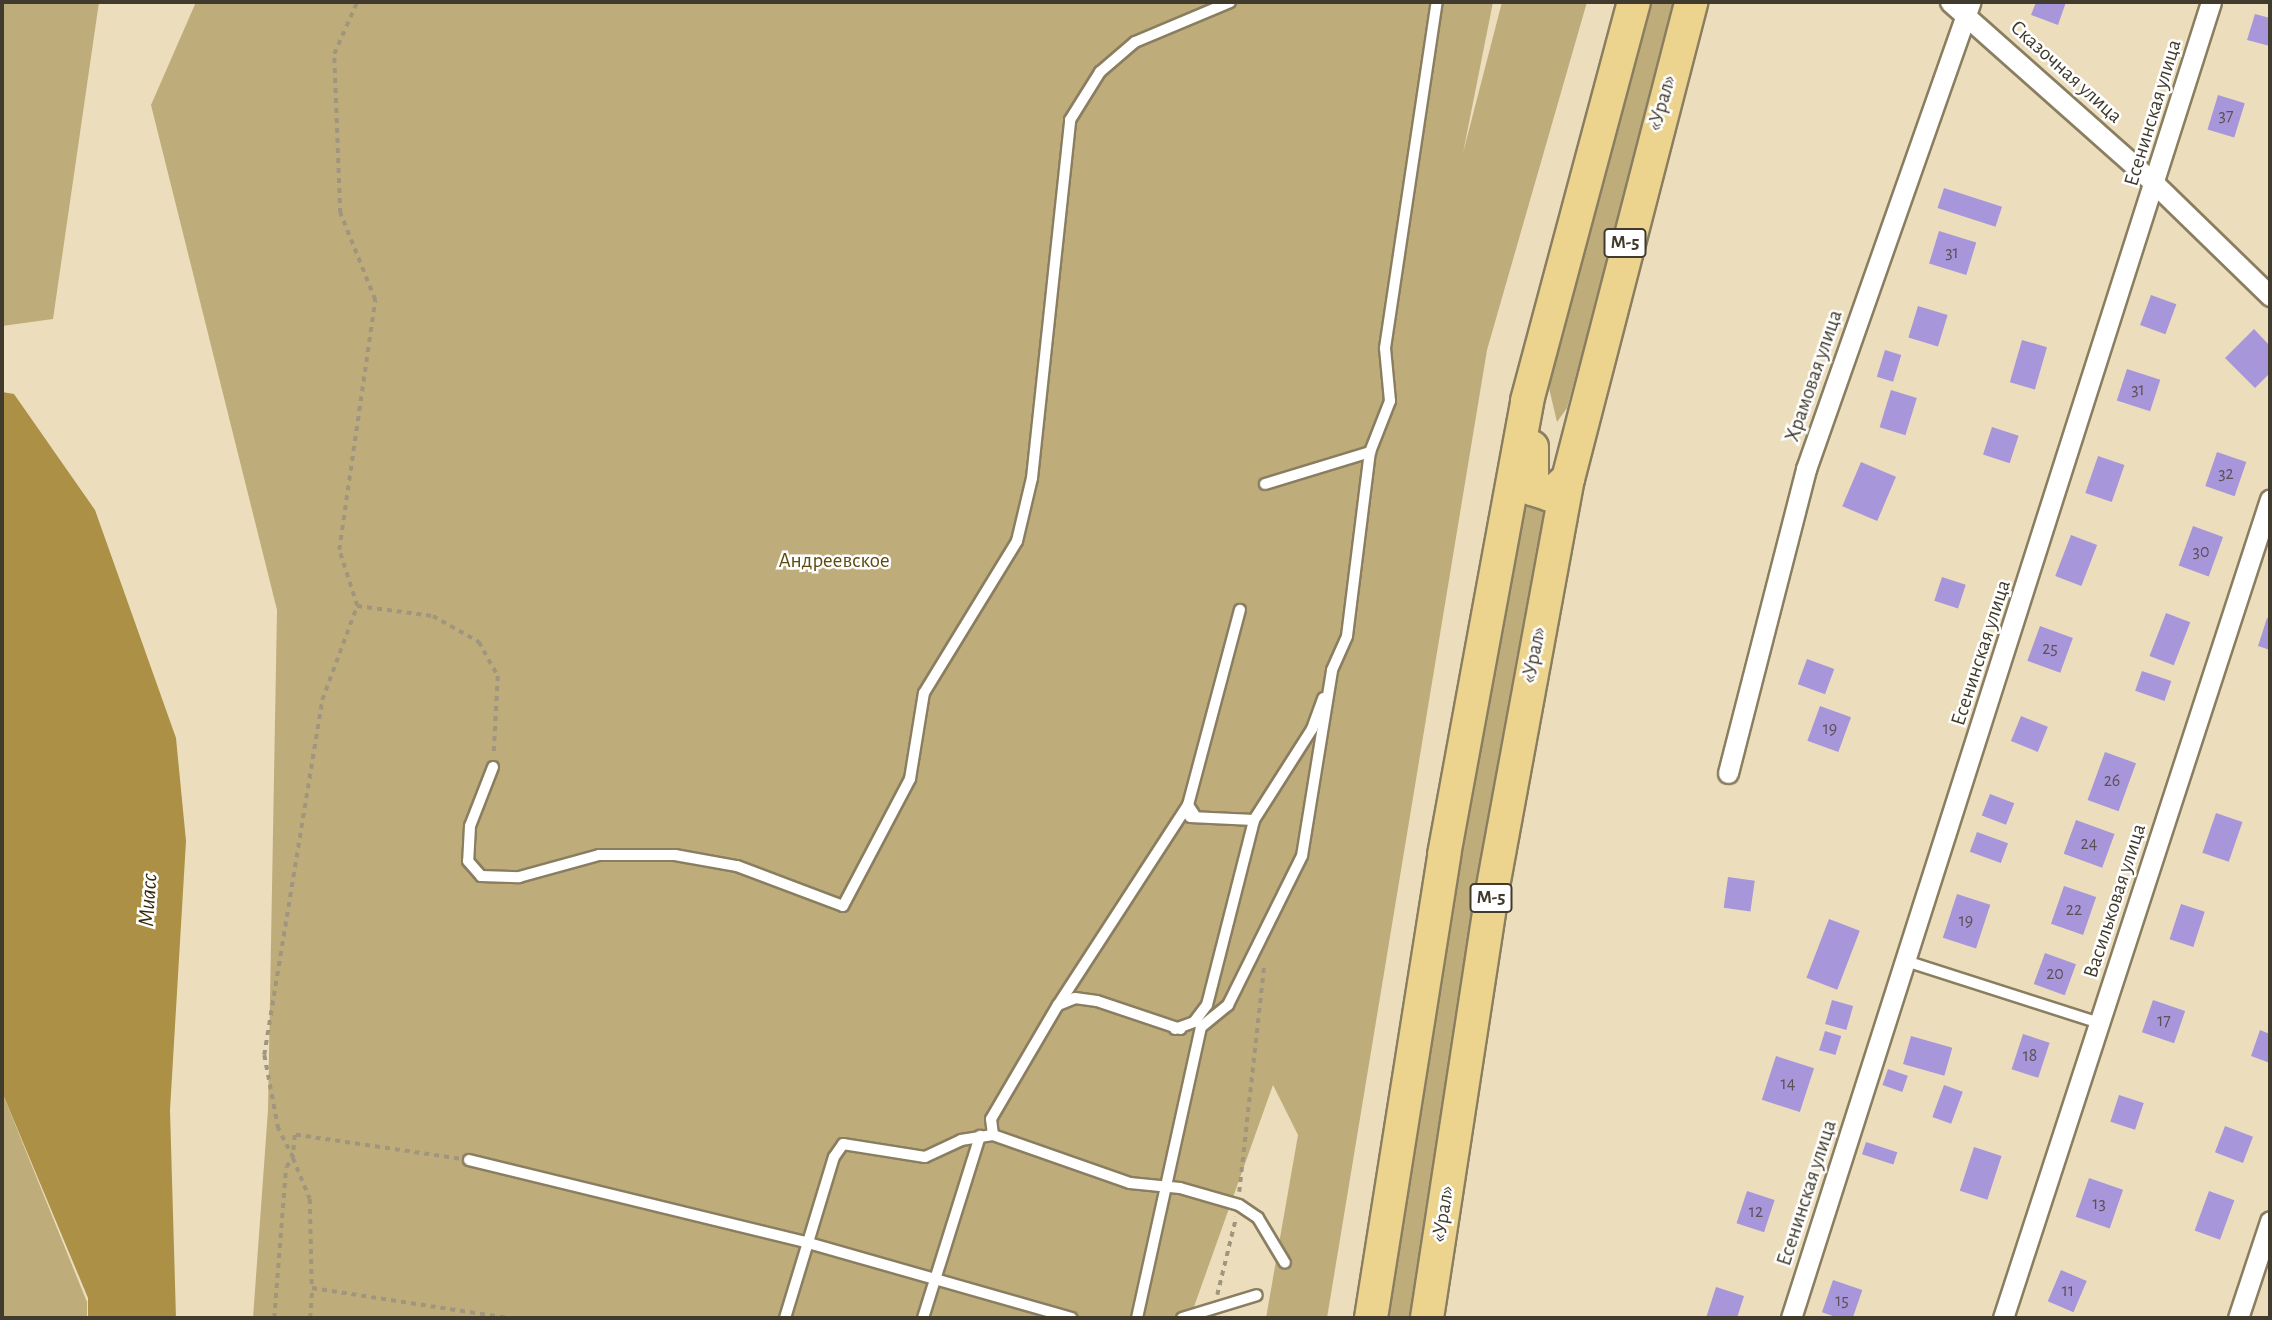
<!DOCTYPE html>
<html>
<head>
<meta charset="utf-8">
<style>
	body { margin:0 }
	#map { position:relative; width:2272px; height:1320px; overflow:hidden; background:#ecdebd; font-family:"Alegreya Sans",sans-serif }
	div>[style] { position:absolute }
	[style*='--x'] { left:calc(var(--x)*1px); top:calc(var(--y)*1px); width:calc(var(--w)*1px); rotate:calc(var(--a)*1deg) }
	.green>* { inset:0; background:#bfac7b }
	.water>* { inset:0; background:#ac9046 }
	.building>* { inset:0; background:#a896da; transform-origin:0 0 }
	.path>* { height:3.5px; margin-top:-1.75px; transform-origin:0; background:repeating-linear-gradient(90deg,#a0967d 0 5px,transparent 0 10px) }
	.roads { filter:drop-shadow(2px 0 #8a7e60) drop-shadow(-2px 0 #8a7e60) drop-shadow(0 2px #8a7e60) drop-shadow(0 -2px #8a7e60) }
	.service>* { height:10px; margin:-5px; padding:0 5px; transform-origin:5px; border-radius:5px; background:#fff }
	.minor>* { height:19px; margin:-9.5px; padding:0 9.5px; transform-origin:9.5px; border-radius:9.5px; background:#fff }
	.primary>* { height:32px; margin:-16px; padding:0 16px; transform-origin:16px; border-radius:16px; background:#edd48e }
	span { translate:-50% -50%; white-space:nowrap; text-align:center; line-height:1.15; -webkit-text-stroke:5px #fff; paint-order:stroke }
	.number-label { font-size:18px; color:#5a5258 }
	.number-label span { -webkit-text-stroke-width:0 }
	.shield-label span { padding:2px 5px; background:#fff; border:2px solid; border-radius:5px; -webkit-text-stroke-width:0 }
	.shield-label { font-size:19px; color:#403b2d; font-weight:700 }
	.street-label { font-size:21px; color:#403b2d }
	.park-label { font-size:21px; color:#5f4b11 }
	.water-label { font-size:23px; color:#372b09; font-style:italic }
	.frame { position:absolute; inset:0; border:4px solid #403b2d; pointer-events:none }
</style>
</head>
<body>
<div id="map">
	<div class="green">
		<i style="clip-path:polygon(2px 2px,99px 2px,53px 319px,2px 326px)"></i>
		<i style="clip-path:polygon(196px 2px,1493px 2px,1463px 153px,1502px 2px,1587px 2px,1487px 350px,1327px 1318px,1266px 1318px,1298px 1135px,1273px 1085px,1190px 1318px,253px 1318px,268px 1110px,277px 610px,151px 105px)"></i>
		<i style="clip-path:polygon(1651px 2px,1678px 2px,1567px 408px,1557px 422px,1549px 388px)"></i>
		<i style="clip-path:polygon(1527px 500px,1545px 505px,1547px 526px,1510px 700px,1414px 1318px,1383px 1318px,1516px 517px)"></i>
		<i style="clip-path:polygon(2px 1092px,87px 1302px,87px 1318px,2px 1318px)"></i>
	</div>
	<div class="water">
		<i style="clip-path:polygon(2px 392px,14px 394px,95px 510px,176px 738px,186px 841px,170px 1110px,176px 1318px,88px 1318px,88px 1298px,2px 1092px)"></i>
	</div>
	<div class="building">
		<i style="clip-path:polygon(2036px 2px,2066px 2px,2058px 25px,2031px 15px)"></i>
		<i style="clip-path:polygon(2255px 14px,2270px 18px,2270px 46px,2247px 40px)"></i>
		<i style="left:2218px;top:95px;width:28px;height:36px;rotate:17deg"></i>
		<i style="left:1944px;top:188px;width:61px;height:21px;rotate:18deg"></i>
		<i style="left:1939px;top:231px;width:39px;height:34px;rotate:17deg"></i>
		<i style="left:2151px;top:295px;width:27px;height:32px;rotate:20deg"></i>
		<i style="left:1918px;top:306px;width:31px;height:33px;rotate:17deg"></i>
		<i style="clip-path:polygon(2254px 329px,2270px 346px,2270px 373px,2255px 388px,2225px 358px)"></i>
		<i style="left:2022px;top:340px;width:26px;height:44px;rotate:16deg"></i>
		<i style="left:1885px;top:350px;width:17px;height:28px;rotate:17deg"></i>
		<i style="left:2127px;top:369px;width:35px;height:33px;rotate:18deg"></i>
		<i style="left:1891px;top:390px;width:27px;height:39px;rotate:17deg"></i>
		<i style="left:1992px;top:427px;width:28px;height:29px;rotate:18deg"></i>
		<i style="left:2217px;top:452px;width:31px;height:36px;rotate:19deg"></i>
		<i style="left:2098px;top:456px;width:28px;height:39px;rotate:19deg"></i>
		<i style="left:1861px;top:462px;width:38px;height:48px;rotate:23deg"></i>
		<i style="left:2193px;top:526px;width:32px;height:42px;rotate:20deg"></i>
		<i style="left:2071px;top:535px;width:28px;height:44px;rotate:21deg"></i>
		<i style="left:1942px;top:577px;width:25px;height:25px;rotate:18deg"></i>
		<i style="left:2166px;top:613px;width:26px;height:46px;rotate:21deg"></i>
		<i style="clip-path:polygon(2267px 618px,2270px 619px,2270px 650px,2258px 646px)"></i>
		<i style="left:2040px;top:626px;width:35px;height:37px;rotate:20deg"></i>
		<i style="left:1807px;top:659px;width:29px;height:27px;rotate:20deg"></i>
		<i style="left:2142px;top:671px;width:31px;height:21px;rotate:19deg"></i>
		<i style="left:1820px;top:706px;width:33px;height:37px;rotate:20deg"></i>
		<i style="left:2021px;top:716px;width:29px;height:27px;rotate:22deg"></i>
		<i style="left:2105px;top:752px;width:33px;height:51px;rotate:20deg"></i>
		<i style="left:1990px;top:794px;width:26px;height:23px;rotate:21deg"></i>
		<i style="left:2216px;top:813px;width:28px;height:42px;rotate:19deg"></i>
		<i style="left:2076px;top:820px;width:41px;height:36px;rotate:20deg"></i>
		<i style="left:1977px;top:832px;width:33px;height:21px;rotate:20deg"></i>
		<i style="left:1728px;top:877px;width:27px;height:31px;rotate:8deg"></i>
		<i style="left:2064px;top:886px;width:34px;height:40px;rotate:19deg"></i>
		<i style="left:1957px;top:894px;width:35px;height:46px;rotate:18deg"></i>
		<i style="left:2181px;top:904px;width:25px;height:37px;rotate:18deg"></i>
		<i style="left:1829px;top:919px;width:33px;height:63px;rotate:21deg"></i>
		<i style="left:2045px;top:953px;width:33px;height:33px;rotate:20deg"></i>
		<i style="left:1832px;top:1000px;width:22px;height:25px;rotate:16deg"></i>
		<i style="left:2153px;top:1000px;width:34px;height:34px;rotate:19deg"></i>
		<i style="clip-path:polygon(2260px 1030px,2270px 1034px,2270px 1063px,2251px 1056px)"></i>
		<i style="left:1825px;top:1031px;width:17px;height:20px;rotate:17deg"></i>
		<i style="left:2023px;top:1034px;width:28px;height:37px;rotate:18deg"></i>
		<i style="left:1911px;top:1036px;width:43px;height:29px;rotate:16deg"></i>
		<i style="left:1776px;top:1056px;width:40px;height:46px;rotate:18deg"></i>
		<i style="left:1888px;top:1069px;width:21px;height:17px;rotate:19deg"></i>
		<i style="left:1944px;top:1085px;width:20px;height:34px;rotate:20deg"></i>
		<i style="left:2119px;top:1095px;width:26px;height:28px;rotate:18deg"></i>
		<i style="left:2225px;top:1126px;width:30px;height:28px;rotate:21deg"></i>
		<i style="left:1866px;top:1142px;width:33px;height:13px;rotate:18deg"></i>
		<i style="left:1974px;top:1147px;width:29px;height:46px;rotate:18deg"></i>
		<i style="left:2089px;top:1178px;width:36px;height:41px;rotate:19deg"></i>
		<i style="left:1747px;top:1191px;width:29px;height:34px;rotate:18deg"></i>
		<i style="left:2209px;top:1191px;width:27px;height:42px;rotate:20deg"></i>
		<i style="left:2061px;top:1270px;width:28px;height:34px;rotate:23deg"></i>
		<i style="left:1833px;top:1280px;width:31px;height:34px;rotate:19deg"></i>
		<i style="clip-path:polygon(1716px 1287px,1744px 1296px,1737px 1318px,1706px 1318px)"></i>
	</div>
	<div class="path">
		<i style="--x:357;--y:606;--w:59;--a:-107.8"></i>
		<i style="--x:339;--y:550;--w:253;--a:-81.8"></i>
		<i style="--x:375;--y:300;--w:94;--a:-111.9"></i>
		<i style="--x:340;--y:213;--w:159;--a:-92.2"></i>
		<i style="--x:334;--y:54;--w:57;--a:-66.1"></i>
		<i style="--x:459;--y:1159;--w:166;--a:-171.7"></i>
		<i style="--x:295;--y:1135;--w:23;--a:95"></i>
		<i style="--x:293;--y:1158;--w:44;--a:67.5"></i>
		<i style="--x:310;--y:1199;--w:89;--a:88.7"></i>
		<i style="--x:312;--y:1288;--w:197;--a:8.7"></i>
		<i style="--x:1239;--y:1192;--w:226;--a:-83.7"></i>
		<i style="--x:1217;--y:1295;--w:80;--a:-76.3"></i>
		<i style="--x:274;--y:1318;--w:151;--a:-85.5"></i>
		<i style="--x:286;--y:1167;--w:11;--a:-52"></i>
		<i style="--x:293;--y:1158;--w:33;--a:-117"></i>
		<i style="--x:278;--y:1129;--w:75;--a:-100.7"></i>
		<i style="--x:264;--y:1055;--w:360;--a:-80.7"></i>
		<i style="--x:322;--y:700;--w:100;--a:-69.6"></i>
		<i style="--x:357;--y:606;--w:77;--a:7.5"></i>
		<i style="--x:433;--y:616;--w:53;--a:29.5"></i>
		<i style="--x:479;--y:642;--w:39;--a:61"></i>
		<i style="--x:498;--y:676;--w:77;--a:93"></i>
		<i style="--x:310;--y:1318;--w:29;--a:-86"></i>
	</div>
	<div class="roads">
		<div class="service">
			<i style="--x:1265;--y:484;--w:110;--a:-16.9"></i>
			<i style="--x:493;--y:767;--w:63;--a:111.3"></i>
			<i style="--x:470;--y:826;--w:35;--a:93"></i>
			<i style="--x:468;--y:861;--w:20;--a:49"></i>
			<i style="--x:481;--y:876;--w:38;--a:2"></i>
			<i style="--x:519;--y:877;--w:83;--a:-15.4"></i>
			<i style="--x:599;--y:855;--w:76;--a:0"></i>
			<i style="--x:675;--y:855;--w:63;--a:10.1"></i>
			<i style="--x:737;--y:866;--w:113;--a:20.7"></i>
			<i style="--x:843;--y:906;--w:144;--a:-62.2"></i>
			<i style="--x:910;--y:779;--w:87;--a:-80.8"></i>
			<i style="--x:924;--y:693;--w:178;--a:-58.5"></i>
			<i style="--x:1017;--y:541;--w:65;--a:-76.6"></i>
			<i style="--x:1032;--y:478;--w:360;--a:-83.9"></i>
			<i style="--x:1070;--y:120;--w:57;--a:-58"></i>
			<i style="--x:1100;--y:72;--w:46;--a:-40.6"></i>
			<i style="--x:1135;--y:42;--w:103;--a:-22.8"></i>
			<i style="--x:1194;--y:814;--w:11;--a:-124"></i>
			<i style="--x:1188;--y:805;--w:202;--a:-75.1"></i>
			<i style="--x:1190;--y:817;--w:64;--a:2.7"></i>
			<i style="--x:1906;--y:961;--w:203;--a:17.8"></i>
			<i style="--x:1058;--y:1005;--w:18;--a:-22"></i>
			<i style="--x:1075;--y:998;--w:22;--a:8"></i>
			<i style="--x:1097;--y:1001;--w:88;--a:18.6"></i>
			<i style="--x:1175;--y:1029;--w:20;--a:-20"></i>
			<i style="--x:1194;--y:1022;--w:21;--a:-53"></i>
			<i style="--x:1207;--y:1005;--w:191;--a:-75.7"></i>
			<i style="--x:1254;--y:820;--w:108;--a:-57.5"></i>
			<i style="--x:1312;--y:729;--w:33;--a:-70"></i>
			<i style="--x:993;--y:1135;--w:16;--a:-97"></i>
			<i style="--x:991;--y:1119;--w:132;--a:-59.6"></i>
			<i style="--x:1058;--y:1005;--w:239;--a:-57"></i>
			<i style="--x:469;--y:1160;--w:346;--a:13.7"></i>
			<i style="--x:805;--y:1242;--w:277;--a:15.9"></i>
			<i style="--x:785;--y:1318;--w:168;--a:-73.1"></i>
			<i style="--x:834;--y:1157;--w:16;--a:-55"></i>
			<i style="--x:843;--y:1144;--w:83;--a:9"></i>
			<i style="--x:925;--y:1157;--w:40;--a:-25"></i>
			<i style="--x:961;--y:1140;--w:32;--a:-9"></i>
			<i style="--x:993;--y:1135;--w:145;--a:19.3"></i>
			<i style="--x:1130;--y:1183;--w:50;--a:5.7"></i>
			<i style="--x:1180;--y:1188;--w:61;--a:16.1"></i>
			<i style="--x:1239;--y:1205;--w:23;--a:34"></i>
			<i style="--x:1258;--y:1218;--w:52;--a:59"></i>
			<i style="--x:923;--y:1318;--w:191;--a:-72.6"></i>
			<i style="--x:1137;--y:1318;--w:298;--a:-77.6"></i>
			<i style="--x:1201;--y:1027;--w:35;--a:-39"></i>
			<i style="--x:1228;--y:1005;--w:166;--a:-63.6"></i>
			<i style="--x:1302;--y:856;--w:188;--a:-80.8"></i>
			<i style="--x:1332;--y:670;--w:37;--a:-66"></i>
			<i style="--x:1347;--y:636;--w:185;--a:-82.9"></i>
			<i style="--x:1370;--y:452;--w:55;--a:-68.6"></i>
			<i style="--x:1390;--y:401;--w:53;--a:-95.4"></i>
			<i style="--x:1385;--y:348;--w:350;--a:-81.5"></i>
			<i style="--x:1182;--y:1318;--w:78;--a:-17"></i>
		</div>
		<div class="minor">
			<i style="--x:1950;--y:2;--w:274;--a:41.6"></i>
			<i style="--x:2155;--y:184;--w:161;--a:44.2"></i>
			<i style="--x:1728;--y:773;--w:314;--a:-75.6"></i>
			<i style="--x:1806;--y:469;--w:495;--a:-70.6"></i>
			<i style="--x:1791;--y:1318;--w:1381;--a:-72.3"></i>
			<i style="--x:2003;--y:1318;--w:861;--a:-71.94"></i>
			<i style="--x:2238;--y:1318;--w:102;--a:-71.7"></i>
		</div>
		<div class="primary">
			<i style="--x:1532;--y:447;--w:42;--a:90"></i>
			<i style="--x:1532;--y:489;--w:19;--a:18"></i>
			<i style="--x:1550;--y:495;--w:24;--a:-42"></i>
			<i style="--x:1371;--y:1318;--w:469;--a:-81"></i>
			<i style="--x:1444;--y:855;--w:462;--a:-79.6"></i>
			<i style="--x:1527;--y:401;--w:413;--a:-75"></i>
			<i style="--x:1427;--y:1318;--w:431;--a:-81.3"></i>
			<i style="--x:1492;--y:892;--w:420;--a:-79.6"></i>
			<i style="--x:1568;--y:479;--w:493;--a:-75.5"></i>
		</div>
	</div>
	<div class="number-label">
		<span style="left:2226px;top:116px">37</span>
		<span style="left:1952px;top:253px">31</span>
		<span style="left:2138px;top:390px">31</span>
		<span style="left:2226px;top:474px">32</span>
		<span style="left:2201px;top:552px">30</span>
		<span style="left:2050px;top:649px">25</span>
		<span style="left:1830px;top:729px">19</span>
		<span style="left:2112px;top:781px">26</span>
		<span style="left:2089px;top:844px">24</span>
		<span style="left:2074px;top:910px">22</span>
		<span style="left:1966px;top:921px">19</span>
		<span style="left:2055px;top:974px">20</span>
		<span style="left:2164px;top:1021px">17</span>
		<span style="left:2030px;top:1056px">18</span>
		<span style="left:1788px;top:1084px">14</span>
		<span style="left:2099px;top:1204px">13</span>
		<span style="left:1756px;top:1212px">12</span>
		<span style="left:2068px;top:1291px">11</span>
		<span style="left:1842px;top:1301px">15</span>
	</div>
	<div class="shield-label">
		<span style="left:1625px;top:243px">М-5</span>
		<span style="left:1491px;top:898px">М-5</span>
	</div>
	<div class="street-label">
		<span style="left:2066px;top:72px;rotate:42deg">Сказочная улица</span>
		<span style="left:1662px;top:103px;rotate:-74deg">«Урал»</span>
		<span style="left:2153px;top:113px;rotate:-73deg">Есенинская улица</span>
		<span style="left:1814px;top:376px;rotate:-71deg">Храмовая улица</span>
		<span style="left:1981px;top:653px;rotate:-72deg">Есенинская улица</span>
		<span style="left:1534px;top:655px;rotate:-79deg">«Урал»</span>
		<span style="left:2115px;top:901px;rotate:-72deg">Васильковая улица</span>
		<span style="left:1807px;top:1193px;rotate:-72deg">Есенинская улица</span>
		<span style="left:1443px;top:1214px;rotate:-81deg">«Урал»</span>
	</div>
	<div class="park-label">
		<span style="left:834px;top:561px">Андреевское</span>
	</div>
	<div class="water-label">
		<span style="left:149px;top:900px;rotate:-86deg">Миасс</span>
	</div>
	<div class="frame"></div>
</div>
</body>
</html>
